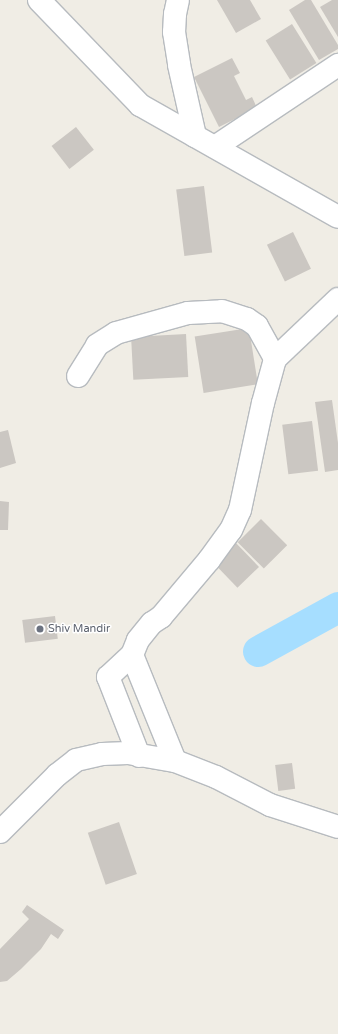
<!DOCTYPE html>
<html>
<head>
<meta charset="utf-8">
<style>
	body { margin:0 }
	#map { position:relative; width:338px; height:1034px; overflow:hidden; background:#f0ede5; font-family:"Varela Round",sans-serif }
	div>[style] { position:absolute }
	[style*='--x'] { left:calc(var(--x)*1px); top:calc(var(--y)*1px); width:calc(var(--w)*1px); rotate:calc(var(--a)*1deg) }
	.river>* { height:31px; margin:-15.5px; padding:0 15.5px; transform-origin:15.5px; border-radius:15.5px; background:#a6deff }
	.building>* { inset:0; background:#cbc7c2; transform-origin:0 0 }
	.roads { filter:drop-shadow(1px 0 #b7bbbf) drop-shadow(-1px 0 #b7bbbf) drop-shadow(0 1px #b7bbbf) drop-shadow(0 -1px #b7bbbf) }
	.minor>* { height:22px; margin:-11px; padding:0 11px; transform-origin:11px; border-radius:11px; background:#fff }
	.dots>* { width:11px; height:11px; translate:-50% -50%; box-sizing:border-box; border:2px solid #fff; border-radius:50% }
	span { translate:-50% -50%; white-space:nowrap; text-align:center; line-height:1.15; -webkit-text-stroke:3px #fff; paint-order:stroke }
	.worship-label { font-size:11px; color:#5b616d }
	.left { translate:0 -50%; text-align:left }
</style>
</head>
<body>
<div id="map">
	<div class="river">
		<i style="--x:258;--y:651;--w:91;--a:-28.8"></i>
	</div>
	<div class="building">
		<i style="clip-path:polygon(217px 0,250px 0,261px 19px,236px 33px)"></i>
		<i style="clip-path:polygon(305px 0,311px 0,338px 45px,338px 49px,319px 60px,289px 10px)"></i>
		<i style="clip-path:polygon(332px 0,338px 0,338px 37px,320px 7px)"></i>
		<i style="left:292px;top:24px;width:46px;height:31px;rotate:58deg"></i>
		<i style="clip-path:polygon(232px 58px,240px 73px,234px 76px,246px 100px,252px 97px,257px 108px,219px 127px,194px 77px)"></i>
		<i style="left:76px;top:127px;width:29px;height:31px;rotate:52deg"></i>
		<i style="left:204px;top:186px;width:67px;height:28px;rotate:83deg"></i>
		<i style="left:293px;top:232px;width:41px;height:29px;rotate:64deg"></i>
		<i style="left:249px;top:328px;width:57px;height:55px;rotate:81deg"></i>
		<i style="left:186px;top:334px;width:43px;height:55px;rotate:87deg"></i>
		<i style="clip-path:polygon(332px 400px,338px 443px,338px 470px,325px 472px,315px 402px)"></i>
		<i style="left:312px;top:421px;width:50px;height:30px;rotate:83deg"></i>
		<i style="clip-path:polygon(8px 430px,16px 463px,0 468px,0 432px)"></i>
		<i style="clip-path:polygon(0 501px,9px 502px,8px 530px,0 530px)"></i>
		<i style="left:261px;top:519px;width:37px;height:33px;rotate:45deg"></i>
		<i style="left:234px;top:541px;width:36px;height:30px;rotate:46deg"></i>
		<i style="left:55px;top:616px;width:23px;height:33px;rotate:83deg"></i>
		<i style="left:292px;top:763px;width:26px;height:17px;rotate:83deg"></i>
		<i style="left:119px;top:822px;width:55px;height:33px;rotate:71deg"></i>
		<i style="clip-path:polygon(27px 905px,64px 930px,58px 939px,51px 934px,41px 949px,21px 969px,7px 981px,0 982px,0 949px,29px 919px,22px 912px)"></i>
	</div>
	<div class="roads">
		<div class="minor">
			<i style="--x:39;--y:0;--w:146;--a:46.1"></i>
			<i style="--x:140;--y:105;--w:227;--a:29.5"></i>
			<i style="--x:178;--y:0;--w:14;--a:102"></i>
			<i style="--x:175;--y:14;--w:18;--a:93"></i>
			<i style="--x:174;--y:32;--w:33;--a:81"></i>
			<i style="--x:179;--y:65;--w:73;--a:77.3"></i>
			<i style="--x:215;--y:147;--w:148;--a:-33.7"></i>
			<i style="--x:78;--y:376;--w:36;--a:-58"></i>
			<i style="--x:97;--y:345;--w:22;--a:-32"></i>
			<i style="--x:116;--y:333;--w:75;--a:-15.5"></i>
			<i style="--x:188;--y:313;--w:34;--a:-3"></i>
			<i style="--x:222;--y:311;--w:26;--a:18"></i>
			<i style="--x:247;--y:319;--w:12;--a:35"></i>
			<i style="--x:257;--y:326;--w:38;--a:61"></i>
			<i style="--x:132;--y:655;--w:114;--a:67.9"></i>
			<i style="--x:139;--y:756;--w:85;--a:-111.4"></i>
			<i style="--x:108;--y:677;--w:33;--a:-43"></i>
			<i style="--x:132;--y:655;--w:16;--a:-68"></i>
			<i style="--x:138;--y:640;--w:22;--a:-51"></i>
			<i style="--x:152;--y:623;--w:11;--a:-34"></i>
			<i style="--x:161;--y:617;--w:75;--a:-49.9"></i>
			<i style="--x:209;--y:560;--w:37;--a:-54"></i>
			<i style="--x:231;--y:530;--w:22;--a:-66"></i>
			<i style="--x:240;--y:510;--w:109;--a:-77.9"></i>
			<i style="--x:263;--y:403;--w:46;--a:-74.7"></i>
			<i style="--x:275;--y:359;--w:87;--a:-43.6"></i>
			<i style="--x:0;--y:832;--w:81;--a:-45"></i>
			<i style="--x:57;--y:775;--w:24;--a:-38"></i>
			<i style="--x:76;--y:760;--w:27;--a:-13"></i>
			<i style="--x:102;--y:754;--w:26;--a:-2"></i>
			<i style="--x:128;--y:753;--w:48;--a:9.7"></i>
			<i style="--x:175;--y:761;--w:44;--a:21.3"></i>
			<i style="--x:216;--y:777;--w:61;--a:27.4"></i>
			<i style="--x:270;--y:805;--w:71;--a:17.9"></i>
		</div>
	</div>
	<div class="dots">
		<i style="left:40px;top:629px;background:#6b7280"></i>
	</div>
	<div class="worship-label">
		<span class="left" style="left:48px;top:629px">Shiv Mandir</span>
	</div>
</div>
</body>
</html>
